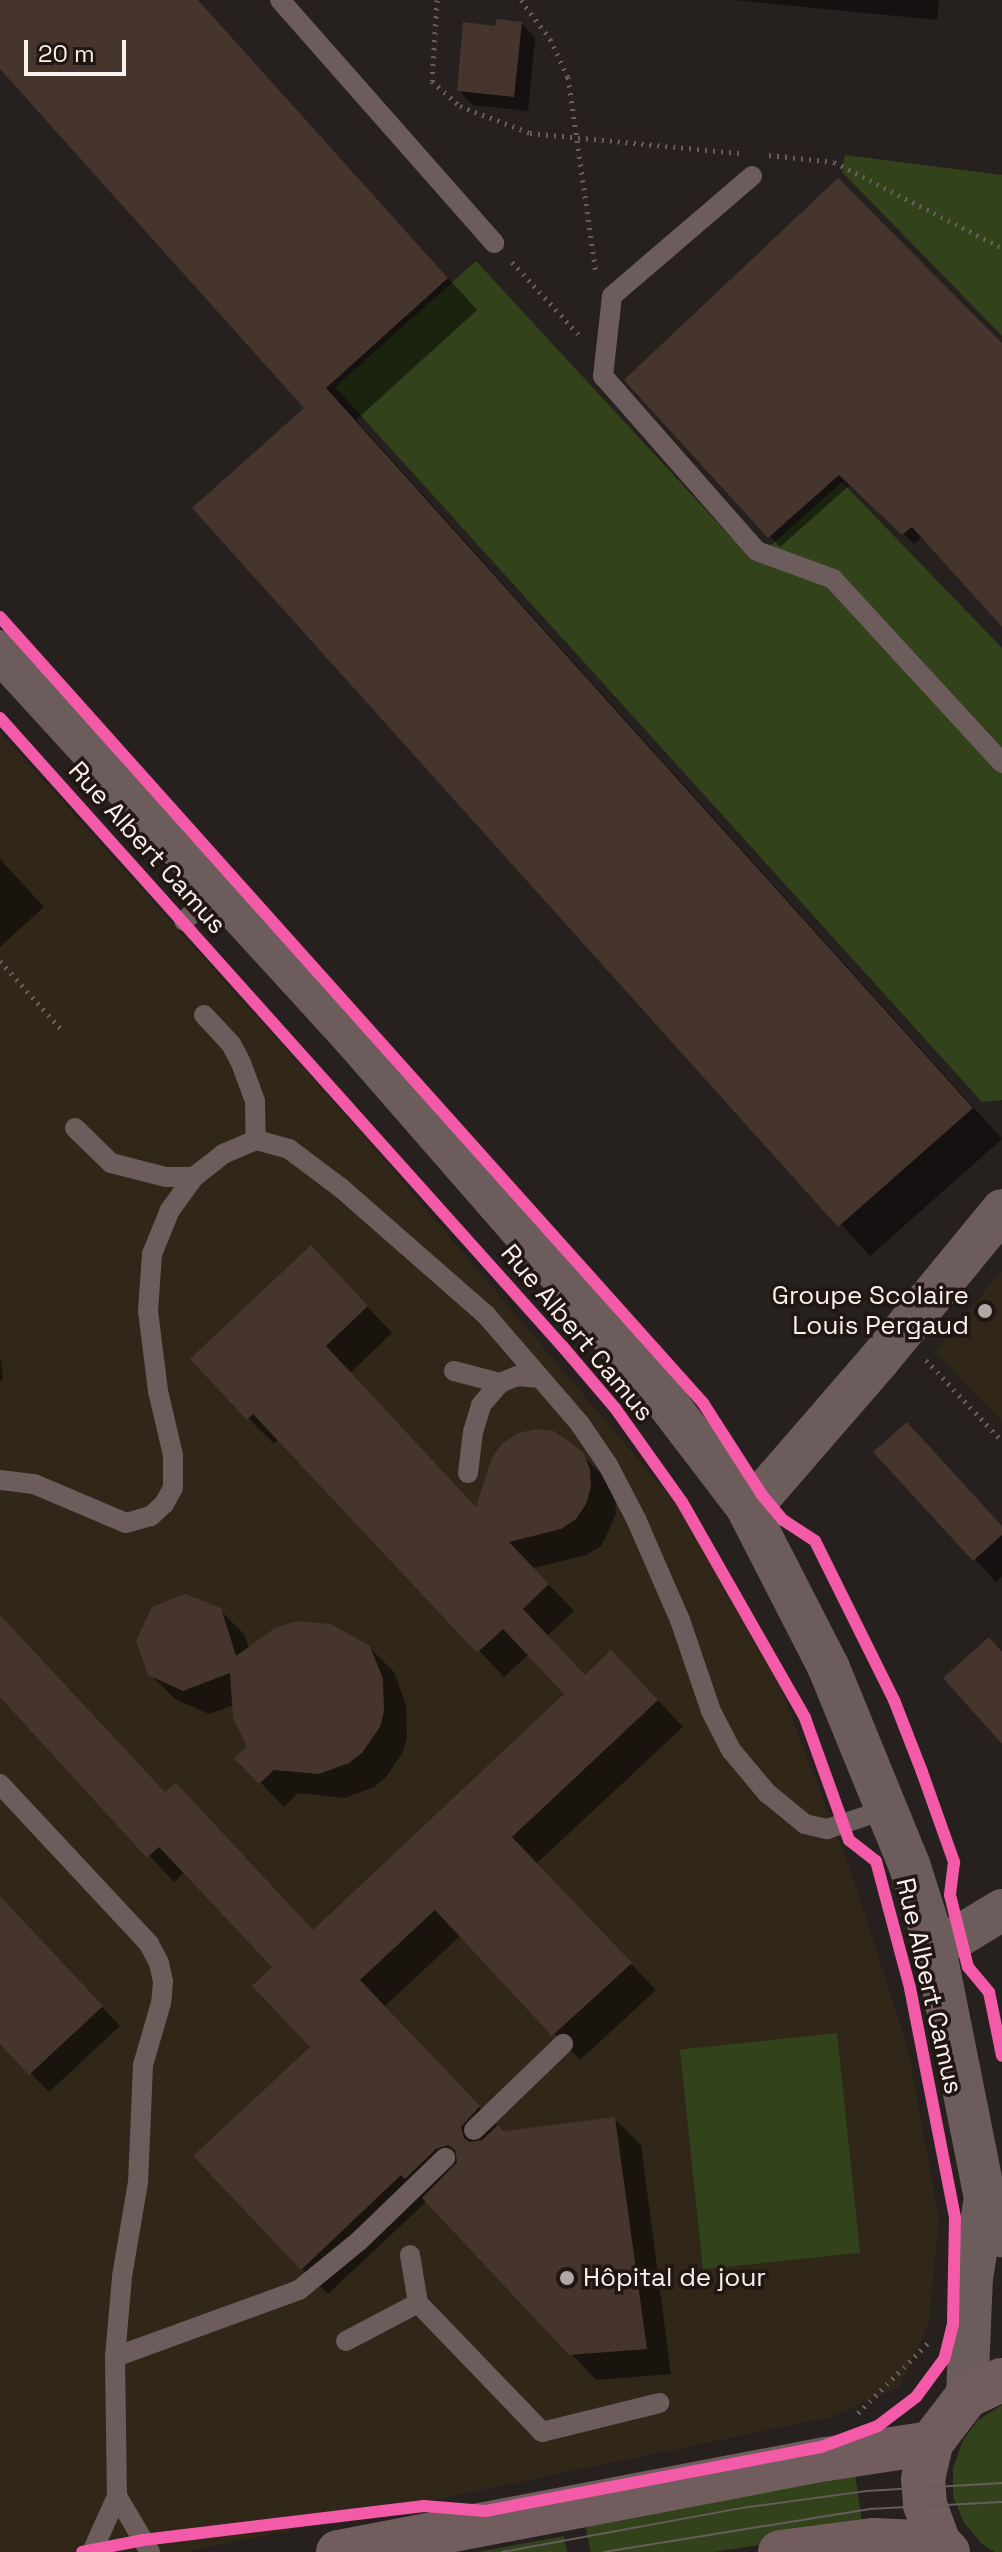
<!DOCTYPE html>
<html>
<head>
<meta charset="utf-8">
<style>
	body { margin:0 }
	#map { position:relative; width:1002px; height:2552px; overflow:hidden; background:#26201e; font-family:"Space Grotesk",sans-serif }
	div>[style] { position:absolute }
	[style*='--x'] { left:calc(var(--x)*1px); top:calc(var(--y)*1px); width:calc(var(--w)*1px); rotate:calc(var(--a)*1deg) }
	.education>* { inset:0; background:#302719 }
	.green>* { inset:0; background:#32421a; transform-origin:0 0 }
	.shadow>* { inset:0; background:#0007 }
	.building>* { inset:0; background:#46352c }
	.path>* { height:5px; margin-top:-2.5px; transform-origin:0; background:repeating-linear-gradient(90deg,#695d5d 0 2px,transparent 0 8px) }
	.service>* { height:20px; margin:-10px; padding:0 10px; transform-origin:10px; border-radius:10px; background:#6d5c5c }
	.minor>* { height:42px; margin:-21px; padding:0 21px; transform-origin:21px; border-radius:21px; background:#6d5c5c }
	.secondary>* { height:44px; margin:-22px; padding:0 22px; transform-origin:22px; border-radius:22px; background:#715c5e }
	.tram>* { height:2px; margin:-1px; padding:0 1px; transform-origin:1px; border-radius:1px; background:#675d5d }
	.cycleway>* { height:12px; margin:-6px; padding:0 6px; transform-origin:6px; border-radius:6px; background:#f35aa7 }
	.dots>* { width:22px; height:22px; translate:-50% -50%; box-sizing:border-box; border:4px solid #211611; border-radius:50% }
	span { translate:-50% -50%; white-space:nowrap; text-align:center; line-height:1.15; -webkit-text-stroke:7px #211611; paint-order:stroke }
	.street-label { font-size:26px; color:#f9f1ed }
	.poi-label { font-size:26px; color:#f9f1ed }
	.right { translate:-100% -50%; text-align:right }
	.left { translate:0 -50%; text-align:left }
	.scale { position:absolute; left:24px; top:40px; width:102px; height:36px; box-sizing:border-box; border:4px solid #f9f1ed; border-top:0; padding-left:10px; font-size:24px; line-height:28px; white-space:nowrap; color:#f9f1ed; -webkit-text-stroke:6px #211611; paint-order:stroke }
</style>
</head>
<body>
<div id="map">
	<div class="education">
		<i style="clip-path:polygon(0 732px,358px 1129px,677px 1505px,778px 1681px,853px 1877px,908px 2049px,939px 2218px,929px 2324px,900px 2386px,831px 2417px,185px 2552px,0 2552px)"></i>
		<i style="clip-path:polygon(1002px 1270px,1002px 1422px,935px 1352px)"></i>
	</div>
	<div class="green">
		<i style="clip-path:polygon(845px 155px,1002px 175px,1002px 336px,842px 172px)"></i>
		<i style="clip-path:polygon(476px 261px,753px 561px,842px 482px,1002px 648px,1002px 1100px,982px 1102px,335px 387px)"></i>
		<i style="left:837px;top:2033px;width:221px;height:158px;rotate:84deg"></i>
		<i style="clip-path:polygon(1002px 2405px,1002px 2552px,995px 2552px,982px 2544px,964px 2523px,953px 2496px,953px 2468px,963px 2440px,978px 2420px)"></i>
		<i style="clip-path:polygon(855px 2473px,863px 2529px,714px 2552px,591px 2552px,583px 2516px)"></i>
		<i style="clip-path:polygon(564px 2536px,567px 2552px,477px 2552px)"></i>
	</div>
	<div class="shadow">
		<i style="clip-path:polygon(0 0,198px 0,477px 310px,356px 420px,1002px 1139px,870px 1256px,195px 508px,307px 408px,0 66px)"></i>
		<i style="clip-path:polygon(734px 0,939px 0,937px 20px)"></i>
		<i style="clip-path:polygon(521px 23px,535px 38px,528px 111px,473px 105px,459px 91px,497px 28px)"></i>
		<i style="clip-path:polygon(1002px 346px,1002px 624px,923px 536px,914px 544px,851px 484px,780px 547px,627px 381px)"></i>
		<i style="clip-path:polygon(0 859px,44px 907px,0 947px)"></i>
		<i style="clip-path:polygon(337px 1274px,392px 1333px,350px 1373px,478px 1509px,581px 1454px,608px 1481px,615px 1497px,616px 1514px,602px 1545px,587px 1555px,533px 1568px,574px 1611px,547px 1636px,586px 1677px,637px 1678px,683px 1727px,536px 1864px,656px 1990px,580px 2060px,461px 1935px,384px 2007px,504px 2133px,615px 2119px,641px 2145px,671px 2374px,596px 2380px,428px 2200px,328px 2294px,302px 2269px,313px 2047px,275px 1968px,185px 1872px,174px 1882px,0 1694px,0 1616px,166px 1794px,314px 1932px,567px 1694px,529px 1654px,504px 1677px,279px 1439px,274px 1444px,248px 1418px)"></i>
		<i style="clip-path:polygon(0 1355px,3px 1378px,0 1382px)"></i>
		<i style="clip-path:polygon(876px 1452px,1002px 1527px,1002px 1576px,996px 1582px)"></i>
		<i style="clip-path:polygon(220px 1610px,245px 1635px,249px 1649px,369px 1647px,394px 1672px,406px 1705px,407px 1736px,403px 1752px,386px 1777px,374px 1787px,345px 1798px,298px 1793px,284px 1807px,237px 1758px,249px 1747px,234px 1705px,209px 1714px,175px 1699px,150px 1674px)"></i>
		<i style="clip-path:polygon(0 1898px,120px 2026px,49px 2092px,0 2042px)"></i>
	</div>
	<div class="building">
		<i style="clip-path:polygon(0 0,198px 0,448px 278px,326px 388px,973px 1108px,838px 1227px,192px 508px,304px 408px,0 69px)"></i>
		<i style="clip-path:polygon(496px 19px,522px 22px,514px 97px,457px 91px,463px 22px,495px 26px)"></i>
		<i style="clip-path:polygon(838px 178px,1002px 343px,1002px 627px,912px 527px,902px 535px,839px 475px,768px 538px,624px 380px)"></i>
		<i style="clip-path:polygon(311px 1245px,368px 1306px,326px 1346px,476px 1507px,492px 1457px,503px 1443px,518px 1433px,536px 1429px,554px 1431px,583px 1452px,590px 1469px,591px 1487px,586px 1504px,576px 1519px,561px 1529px,509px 1542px,549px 1584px,523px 1609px,585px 1675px,611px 1650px,658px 1700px,512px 1837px,632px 1963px,552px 2036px,435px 1910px,360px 1980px,480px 2106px,461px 2127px,464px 2138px,470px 2142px,482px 2140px,498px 2125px,503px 2131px,615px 2117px,647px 2349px,569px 2355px,422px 2198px,457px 2162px,455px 2150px,448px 2145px,436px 2149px,405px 2179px,401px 2175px,301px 2270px,193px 2156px,310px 2047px,252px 1986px,272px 1967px,159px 1847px,147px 1858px,0 1697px,0 1615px,165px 1792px,176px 1783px,313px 1930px,564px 1694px,503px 1629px,477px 1653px,253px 1414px,247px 1420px,190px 1359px)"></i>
		<i style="clip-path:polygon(907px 1422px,1002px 1526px,1002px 1535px,973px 1561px,873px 1452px)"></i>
		<i style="clip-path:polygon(185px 1594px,221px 1608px,236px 1656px,275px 1628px,297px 1621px,331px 1624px,370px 1646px,383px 1679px,384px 1711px,380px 1727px,362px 1753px,349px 1763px,319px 1774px,274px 1770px,259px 1784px,234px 1758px,247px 1747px,233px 1718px,230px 1673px,183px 1691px,148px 1675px,136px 1641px,152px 1607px)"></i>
		<i style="clip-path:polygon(989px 1637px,1002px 1652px,1002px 1744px,943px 1678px)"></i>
		<i style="clip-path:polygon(0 1896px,103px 2006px,29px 2075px,0 2044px)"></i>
	</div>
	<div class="path">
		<i style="--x:437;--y:0;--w:81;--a:93.5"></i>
		<i style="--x:432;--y:81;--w:38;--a:42"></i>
		<i style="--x:460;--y:106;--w:75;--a:21.1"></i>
		<i style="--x:530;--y:133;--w:210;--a:5.5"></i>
		<i style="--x:521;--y:0;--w:49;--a:53.4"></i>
		<i style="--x:550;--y:39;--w:42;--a:64.7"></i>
		<i style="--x:568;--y:77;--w:199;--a:81.9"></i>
		<i style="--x:769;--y:155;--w:65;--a:6.1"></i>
		<i style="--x:834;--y:162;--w:189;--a:27.1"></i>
		<i style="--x:512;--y:262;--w:102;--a:47.4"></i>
		<i style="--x:0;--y:961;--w:91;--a:48.1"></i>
		<i style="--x:926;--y:1360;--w:111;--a:46.8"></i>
		<i style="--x:858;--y:2413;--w:102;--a:-45"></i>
	</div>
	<div class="service">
		<i style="--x:280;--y:0;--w:324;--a:48.6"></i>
		<i style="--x:752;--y:176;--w:184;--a:139.4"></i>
		<i style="--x:612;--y:296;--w:81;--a:96.4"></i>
		<i style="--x:603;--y:376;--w:233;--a:48.7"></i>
		<i style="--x:757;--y:551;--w:81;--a:20.2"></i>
		<i style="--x:833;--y:579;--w:250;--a:47.4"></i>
		<i style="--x:184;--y:921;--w:46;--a:-42.4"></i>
		<i style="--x:204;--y:1015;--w:40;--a:47"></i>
		<i style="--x:231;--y:1044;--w:21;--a:62"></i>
		<i style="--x:241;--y:1063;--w:40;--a:69.8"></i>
		<i style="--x:255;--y:1101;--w:39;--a:89"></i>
		<i style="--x:75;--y:1128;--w:50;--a:44.2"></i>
		<i style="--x:111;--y:1163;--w:57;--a:14.3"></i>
		<i style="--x:166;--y:1177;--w:28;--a:0"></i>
		<i style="--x:454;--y:1371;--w:48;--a:14.6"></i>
		<i style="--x:468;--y:1473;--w:41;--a:-83"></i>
		<i style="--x:473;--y:1432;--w:28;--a:-73"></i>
		<i style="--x:481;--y:1405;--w:29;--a:-49"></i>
		<i style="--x:500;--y:1383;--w:18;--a:-22"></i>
		<i style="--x:517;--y:1376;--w:22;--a:5"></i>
		<i style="--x:0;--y:1480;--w:34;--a:7"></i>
		<i style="--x:34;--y:1484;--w:100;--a:23"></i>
		<i style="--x:126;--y:1523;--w:26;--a:-16"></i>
		<i style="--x:151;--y:1516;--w:18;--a:-43"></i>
		<i style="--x:164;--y:1504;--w:18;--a:-61"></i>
		<i style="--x:173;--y:1488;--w:33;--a:-90"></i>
		<i style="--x:173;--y:1455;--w:66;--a:-103.2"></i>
		<i style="--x:158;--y:1391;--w:81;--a:-97.1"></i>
		<i style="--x:148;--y:1311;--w:57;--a:-86"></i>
		<i style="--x:152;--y:1254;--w:48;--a:-67.8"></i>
		<i style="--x:170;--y:1210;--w:41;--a:-54"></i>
		<i style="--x:194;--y:1177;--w:37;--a:-38"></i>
		<i style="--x:223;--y:1154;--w:36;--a:-23"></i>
		<i style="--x:256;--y:1140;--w:34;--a:15"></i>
		<i style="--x:289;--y:1149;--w:65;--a:36.9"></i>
		<i style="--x:341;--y:1188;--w:193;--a:41.2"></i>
		<i style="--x:486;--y:1315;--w:144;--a:49.2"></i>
		<i style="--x:580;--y:1424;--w:50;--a:55.7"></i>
		<i style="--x:608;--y:1465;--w:61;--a:62.6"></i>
		<i style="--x:636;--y:1519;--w:110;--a:66.5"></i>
		<i style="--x:680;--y:1620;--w:96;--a:71.2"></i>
		<i style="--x:711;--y:1711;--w:44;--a:62.9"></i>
		<i style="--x:731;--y:1750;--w:56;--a:50.1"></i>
		<i style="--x:767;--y:1793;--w:49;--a:39.2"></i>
		<i style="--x:805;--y:1824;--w:23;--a:13"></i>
		<i style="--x:827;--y:1829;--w:63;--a:-18.4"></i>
		<i style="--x:0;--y:1784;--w:219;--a:47"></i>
		<i style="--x:149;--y:1944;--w:21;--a:62"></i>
		<i style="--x:159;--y:1963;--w:19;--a:78"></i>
		<i style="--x:163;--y:1982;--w:21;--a:95"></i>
		<i style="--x:161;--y:2003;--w:65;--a:106.2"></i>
		<i style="--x:143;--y:2065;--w:117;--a:92.4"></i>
		<i style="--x:138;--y:2182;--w:96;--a:99.6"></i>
		<i style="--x:122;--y:2277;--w:80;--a:95"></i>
		<i style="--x:115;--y:2357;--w:139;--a:89.2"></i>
		<i style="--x:474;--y:2130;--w:124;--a:-44"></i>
		<i style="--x:410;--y:2255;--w:49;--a:80.5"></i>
		<i style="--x:418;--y:2303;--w:179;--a:46.1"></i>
		<i style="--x:542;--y:2432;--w:121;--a:-13.9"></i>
		<i style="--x:346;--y:2341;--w:81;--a:-27.8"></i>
		<i style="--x:115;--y:2357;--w:196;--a:-20"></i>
		<i style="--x:299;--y:2290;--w:77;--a:-39.2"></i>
		<i style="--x:359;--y:2241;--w:120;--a:-44"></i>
		<i style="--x:92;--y:2552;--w:61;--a:-65.9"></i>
		<i style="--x:117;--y:2496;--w:65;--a:59.5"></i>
	</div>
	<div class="minor">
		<i style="--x:0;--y:651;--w:520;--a:47.57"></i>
		<i style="--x:351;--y:1035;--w:315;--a:48.9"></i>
		<i style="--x:558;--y:1272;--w:172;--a:50.2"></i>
		<i style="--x:668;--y:1404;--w:128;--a:52.6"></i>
		<i style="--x:746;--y:1506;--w:180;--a:62.9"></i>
		<i style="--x:828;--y:1666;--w:214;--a:67.8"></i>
		<i style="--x:909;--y:1864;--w:83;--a:72.4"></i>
		<i style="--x:934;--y:1943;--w:260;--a:78.7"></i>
		<i style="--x:985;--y:2198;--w:42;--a:65.9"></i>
		<i style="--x:746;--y:1506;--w:19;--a:-35"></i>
		<i style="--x:762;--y:1495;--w:179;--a:-49.1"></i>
		<i style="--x:879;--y:1360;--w:194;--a:-50.6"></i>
		<i style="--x:934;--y:1943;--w:26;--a:-16"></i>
		<i style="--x:959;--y:1936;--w:50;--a:-31.2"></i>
		<i style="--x:967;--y:2396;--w:118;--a:-87.6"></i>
		<i style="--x:972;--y:2278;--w:81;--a:-80.8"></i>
	</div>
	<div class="secondary">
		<i style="--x:338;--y:2552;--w:498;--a:-10.8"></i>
		<i style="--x:827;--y:2459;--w:105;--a:-8.7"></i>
		<i style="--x:780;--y:2552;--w:95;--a:-7.3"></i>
		<i style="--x:874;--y:2540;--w:65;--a:2.6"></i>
		<i style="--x:948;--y:2552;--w:13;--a:-135"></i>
		<i style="--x:939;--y:2543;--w:40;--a:-110.2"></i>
		<i style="--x:925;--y:2505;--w:26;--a:-94"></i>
		<i style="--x:923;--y:2479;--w:37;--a:-77"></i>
		<i style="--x:931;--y:2443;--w:59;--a:-52.5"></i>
		<i style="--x:967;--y:2396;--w:38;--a:-25"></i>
	</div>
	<div class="tram">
		<i style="--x:502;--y:2552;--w:243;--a:-10.4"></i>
		<i style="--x:741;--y:2508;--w:126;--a:-7.7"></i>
		<i style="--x:866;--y:2491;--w:136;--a:-3.4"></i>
		<i style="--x:604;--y:2552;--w:268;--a:-9.2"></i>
		<i style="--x:869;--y:2509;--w:133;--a:-3"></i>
	</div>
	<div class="cycleway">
		<i style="--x:0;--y:617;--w:1055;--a:48.19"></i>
		<i style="--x:703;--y:1403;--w:109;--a:57.3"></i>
		<i style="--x:762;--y:1495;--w:33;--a:50"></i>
		<i style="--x:783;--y:1520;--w:38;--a:33"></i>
		<i style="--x:815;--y:1541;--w:178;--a:63.6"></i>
		<i style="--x:894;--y:1700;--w:77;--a:68.7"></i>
		<i style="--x:922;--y:1772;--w:96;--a:70.4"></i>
		<i style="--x:954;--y:1862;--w:33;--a:97"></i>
		<i style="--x:950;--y:1895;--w:74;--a:76"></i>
		<i style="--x:968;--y:1967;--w:33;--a:50"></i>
		<i style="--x:989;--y:1992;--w:65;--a:78.5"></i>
		<i style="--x:0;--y:718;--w:844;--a:48.17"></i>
		<i style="--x:563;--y:1347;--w:80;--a:49.6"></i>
		<i style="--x:615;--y:1408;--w:115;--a:54.5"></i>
		<i style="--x:682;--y:1502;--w:249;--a:60.3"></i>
		<i style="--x:805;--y:1718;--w:130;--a:70.2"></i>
		<i style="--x:849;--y:1840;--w:34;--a:38"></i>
		<i style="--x:876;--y:1861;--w:131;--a:75"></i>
		<i style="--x:910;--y:1988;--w:234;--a:78.9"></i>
		<i style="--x:955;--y:2218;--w:106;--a:91.1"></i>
		<i style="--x:953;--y:2324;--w:36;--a:104"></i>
		<i style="--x:944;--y:2359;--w:47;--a:126.4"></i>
		<i style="--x:916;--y:2397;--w:48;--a:142.7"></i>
		<i style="--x:878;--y:2426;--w:61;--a:159.8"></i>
		<i style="--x:821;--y:2447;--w:342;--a:169.2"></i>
		<i style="--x:485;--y:2511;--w:61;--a:-175.3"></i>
		<i style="--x:424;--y:2506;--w:283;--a:173.1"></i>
		<i style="--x:143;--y:2540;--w:62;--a:168.9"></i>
	</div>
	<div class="dots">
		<i style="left:985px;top:1311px;background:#afa8a5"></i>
		<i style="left:567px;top:2278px;background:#afa8a5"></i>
	</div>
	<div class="street-label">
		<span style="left:147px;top:848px;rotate:48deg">Rue Albert Camus</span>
		<span style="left:577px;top:1333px;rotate:50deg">Rue Albert Camus</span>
		<span style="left:929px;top:1986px;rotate:77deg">Rue Albert Camus</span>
	</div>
	<div class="poi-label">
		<span class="right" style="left:969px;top:1311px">Groupe Scolaire<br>Louis Pergaud</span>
		<span class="left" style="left:583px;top:2278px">Hôpital de jour</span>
	</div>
	<div class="scale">20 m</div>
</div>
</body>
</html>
